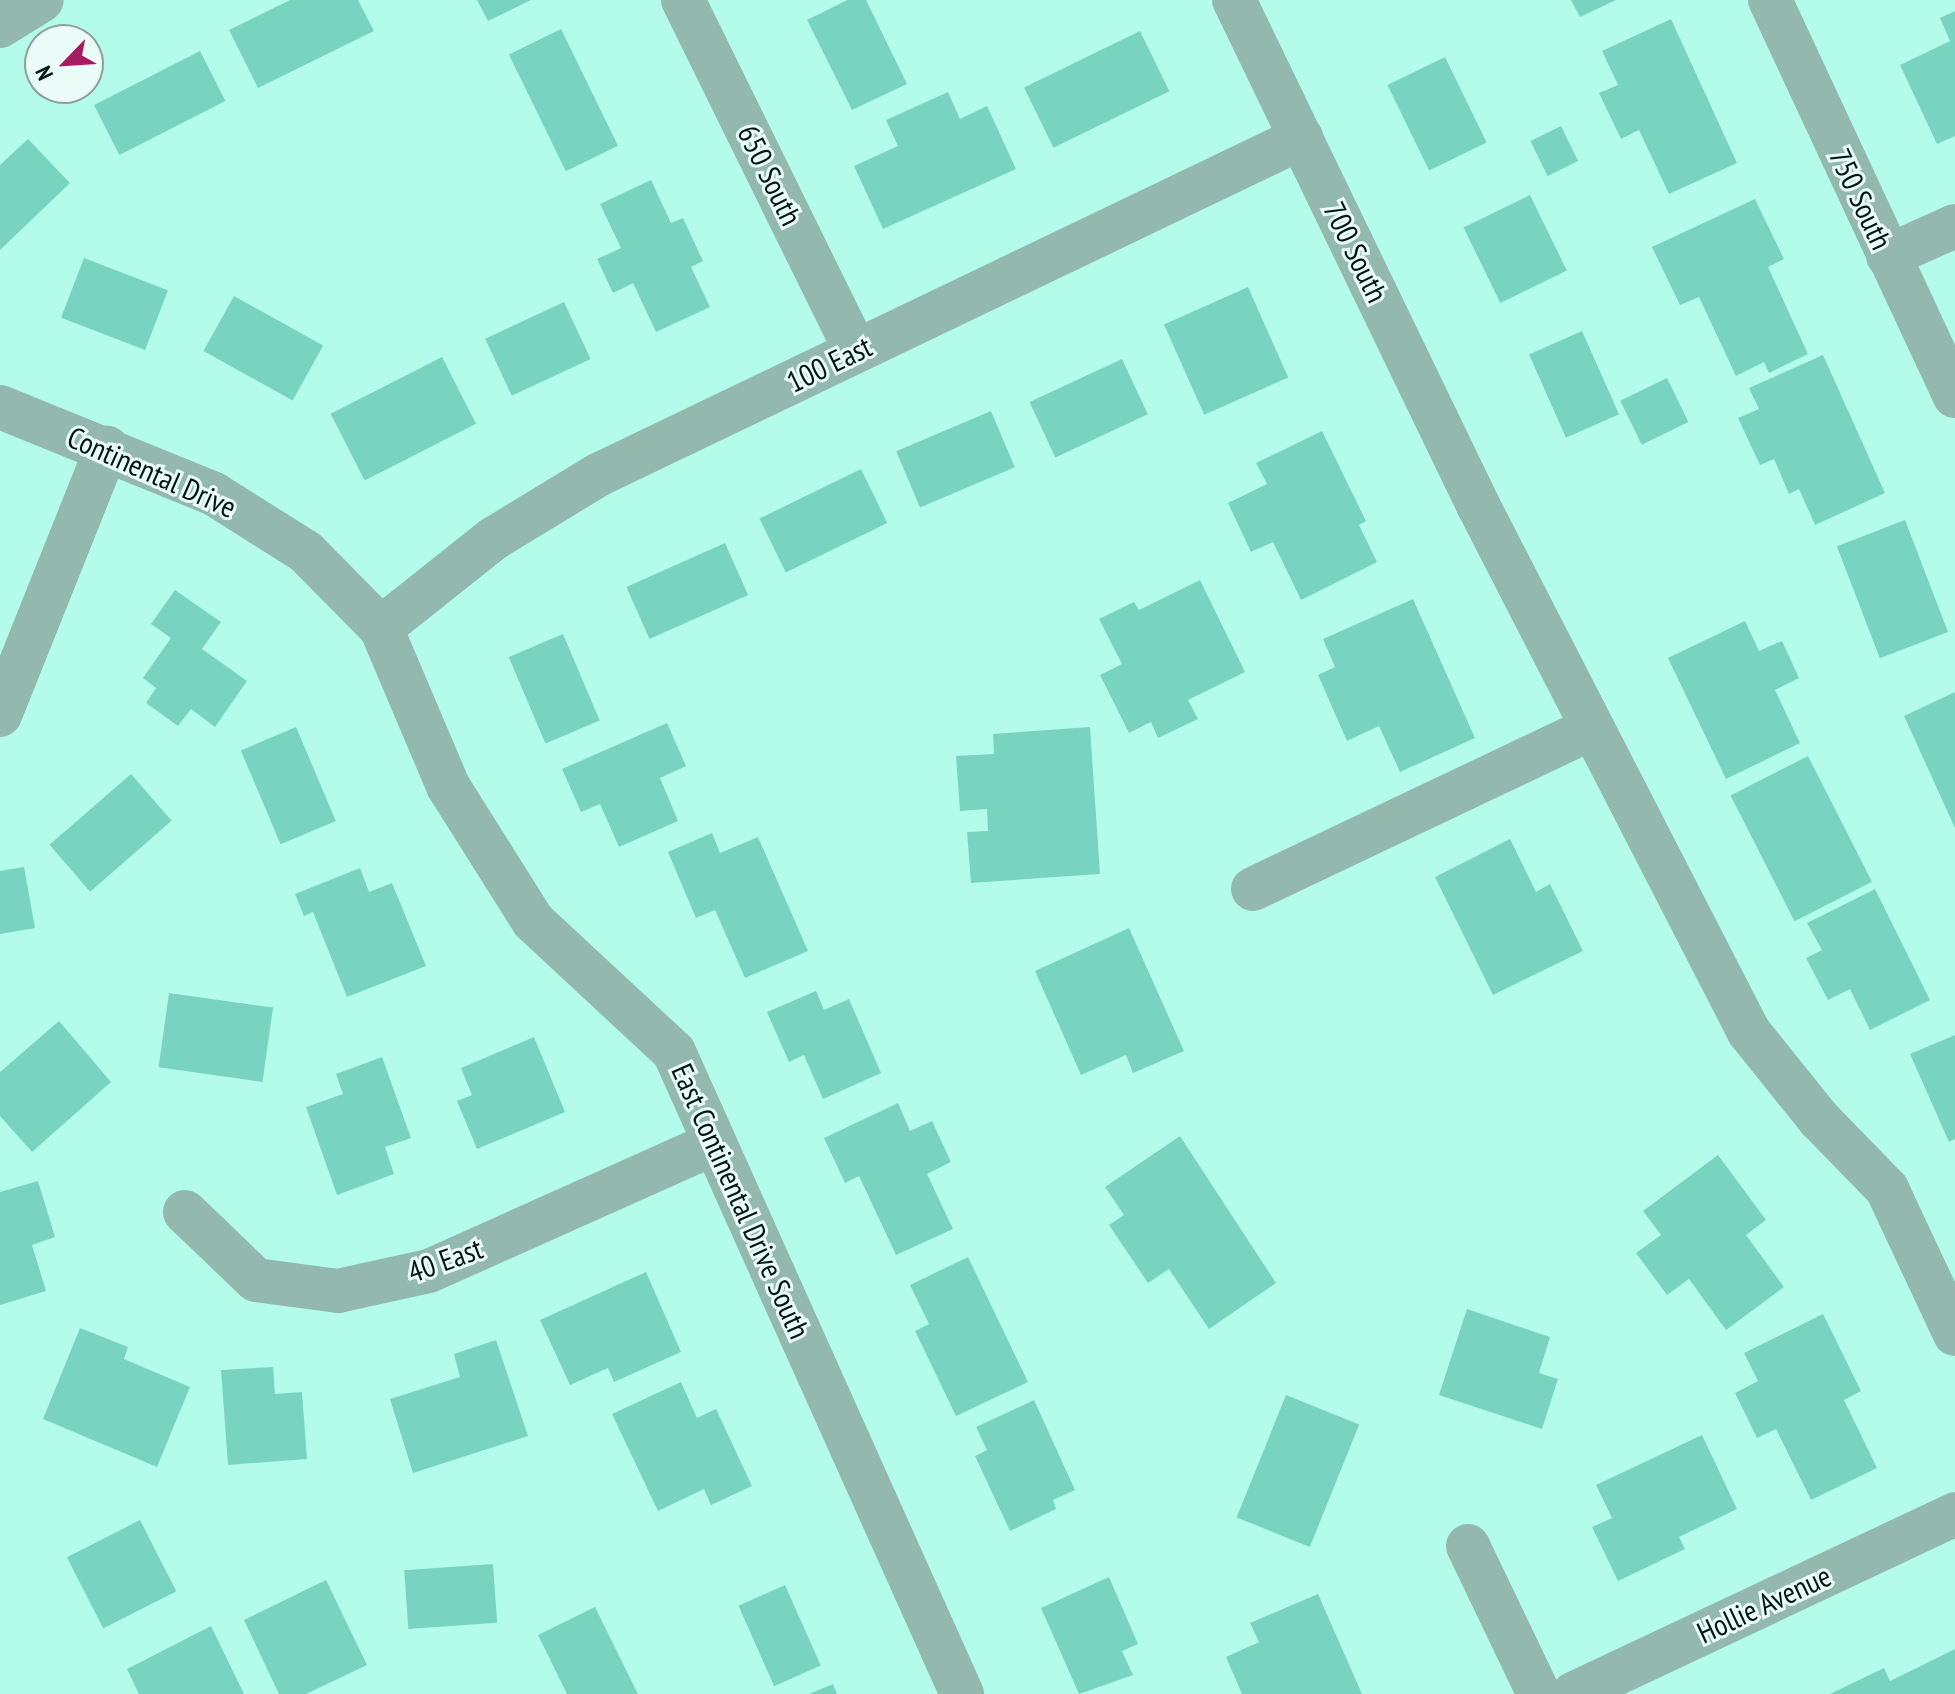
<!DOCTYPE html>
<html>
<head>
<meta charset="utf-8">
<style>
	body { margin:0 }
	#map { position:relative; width:1955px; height:1694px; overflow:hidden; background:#b4fcea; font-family:"PT Sans Narrow",sans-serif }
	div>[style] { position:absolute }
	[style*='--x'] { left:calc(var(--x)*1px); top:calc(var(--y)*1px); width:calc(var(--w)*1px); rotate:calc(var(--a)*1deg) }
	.building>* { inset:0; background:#78d4bf; transform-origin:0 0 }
	.minor>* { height:44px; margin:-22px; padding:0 22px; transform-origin:22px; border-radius:22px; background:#93b9af }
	span { translate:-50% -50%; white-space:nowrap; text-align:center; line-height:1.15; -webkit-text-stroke:6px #ebfcf8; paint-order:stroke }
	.street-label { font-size:30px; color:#001712 }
	.north { position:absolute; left:24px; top:24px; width:80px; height:80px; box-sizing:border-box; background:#ebfcf8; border:2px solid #8da09c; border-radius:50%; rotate:245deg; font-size:22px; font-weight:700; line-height:32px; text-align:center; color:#001712 }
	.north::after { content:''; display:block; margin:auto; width:28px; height:36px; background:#a71c60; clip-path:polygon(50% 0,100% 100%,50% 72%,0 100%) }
</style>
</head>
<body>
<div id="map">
	<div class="building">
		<i style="clip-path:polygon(290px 0,358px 0,374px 31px,258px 88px,229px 30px)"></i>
		<i style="clip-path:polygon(477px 0,531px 0,488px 21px)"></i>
		<i style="clip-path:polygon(847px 0,866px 0,907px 84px,852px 110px,807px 20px)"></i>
		<i style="clip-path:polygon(1571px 0,1616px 0,1580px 17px)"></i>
		<i style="clip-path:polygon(1955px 11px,1955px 136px,1937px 144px,1900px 65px,1950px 41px,1940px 18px)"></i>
		<i style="clip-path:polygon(1671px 19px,1737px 163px,1669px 194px,1639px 130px,1621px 139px,1599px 93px,1618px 85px,1602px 51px)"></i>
		<i style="left:561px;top:29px;width:130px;height:58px;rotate:64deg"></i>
		<i style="left:1140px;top:31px;width:67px;height:129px;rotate:64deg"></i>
		<i style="left:200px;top:51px;width:56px;height:119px;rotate:63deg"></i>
		<i style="left:1445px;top:57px;width:95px;height:64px;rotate:64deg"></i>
		<i style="clip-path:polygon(948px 92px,960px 119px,987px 106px,1016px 169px,883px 229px,854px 166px,898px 146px,886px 120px)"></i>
		<i style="left:1561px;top:126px;width:39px;height:34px;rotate:64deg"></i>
		<i style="clip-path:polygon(28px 139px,70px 183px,0 250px,0 165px)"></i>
		<i style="clip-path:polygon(651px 180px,671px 223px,683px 218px,703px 261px,691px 267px,710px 307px,656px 332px,633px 283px,613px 293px,597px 259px,621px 248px,600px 204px)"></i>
		<i style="left:1530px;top:195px;width:84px;height:74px;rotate:64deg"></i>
		<i style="clip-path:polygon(1755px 199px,1784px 259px,1768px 267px,1808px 354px,1769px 373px,1764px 362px,1736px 376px,1699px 297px,1680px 305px,1652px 247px)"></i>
		<i style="left:84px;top:258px;width:90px;height:64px;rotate:21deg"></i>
		<i style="left:1248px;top:287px;width:99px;height:92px;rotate:66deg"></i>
		<i style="left:234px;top:296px;width:102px;height:63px;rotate:29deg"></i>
		<i style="left:564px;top:302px;width:63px;height:87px;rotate:65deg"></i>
		<i style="left:1582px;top:331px;width:91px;height:58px;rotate:66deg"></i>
		<i style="clip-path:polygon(1823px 355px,1885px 493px,1815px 525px,1799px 489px,1789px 494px,1774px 459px,1760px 465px,1738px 418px,1759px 409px,1749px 388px)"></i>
		<i style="left:442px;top:357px;width:75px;height:125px;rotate:63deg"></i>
		<i style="left:1122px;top:359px;width:61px;height:102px;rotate:65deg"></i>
		<i style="left:1667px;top:378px;width:49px;height:52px;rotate:64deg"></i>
		<i style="left:991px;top:411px;width:61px;height:103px;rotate:67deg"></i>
		<i style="clip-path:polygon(1322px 431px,1366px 521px,1359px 525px,1377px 562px,1301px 600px,1273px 542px,1251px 552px,1228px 503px,1267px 484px,1256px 463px)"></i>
		<i style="left:861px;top:469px;width:60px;height:113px;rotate:64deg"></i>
		<i style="left:1905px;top:520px;width:120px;height:73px;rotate:69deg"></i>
		<i style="left:725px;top:543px;width:57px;height:108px;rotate:66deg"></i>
		<i style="clip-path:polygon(1200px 580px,1245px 672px,1188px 700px,1198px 719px,1158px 738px,1151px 722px,1129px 733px,1100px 675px,1122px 664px,1099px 619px,1134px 602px,1139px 610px)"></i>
		<i style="clip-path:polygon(175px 590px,221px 622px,202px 649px,247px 681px,215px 727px,191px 709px,178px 726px,146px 703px,156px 688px,143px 678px,171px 638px,151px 624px)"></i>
		<i style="clip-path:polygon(1413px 599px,1475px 738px,1400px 772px,1379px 726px,1347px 741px,1318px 675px,1335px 667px,1323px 639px)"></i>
		<i style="clip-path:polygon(1745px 621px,1759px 651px,1782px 641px,1799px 678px,1775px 690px,1800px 743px,1726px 779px,1668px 658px)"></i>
		<i style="left:563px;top:634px;width:94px;height:59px;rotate:67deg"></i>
		<i style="clip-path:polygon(1955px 692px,1955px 828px,1904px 716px)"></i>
		<i style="clip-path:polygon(667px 723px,686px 766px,660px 778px,678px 821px,619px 847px,600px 804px,581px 812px,562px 769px)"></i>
		<i style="left:296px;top:727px;width:102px;height:60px;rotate:67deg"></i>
		<i style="clip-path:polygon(1090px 727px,1100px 874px,971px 883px,967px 832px,988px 831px,987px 809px,960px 811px,956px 756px,994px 754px,993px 734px)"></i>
		<i style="left:1808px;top:756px;width:141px;height:87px;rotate:63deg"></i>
		<i style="left:131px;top:774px;width:62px;height:108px;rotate:49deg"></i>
		<i style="clip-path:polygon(712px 833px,720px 853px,758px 837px,808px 951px,745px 978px,715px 910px,696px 918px,668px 852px)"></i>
		<i style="clip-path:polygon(1510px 839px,1536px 892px,1550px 884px,1583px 951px,1493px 995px,1435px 877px)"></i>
		<i style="clip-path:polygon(24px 867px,35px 928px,0 934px,0 871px)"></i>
		<i style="clip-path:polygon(360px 868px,369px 892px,392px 883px,426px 966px,347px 997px,313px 912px,304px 916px,295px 894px)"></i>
		<i style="clip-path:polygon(1875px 889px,1930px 1000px,1870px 1030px,1850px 989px,1828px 1000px,1806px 958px,1822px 950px,1807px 923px)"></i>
		<i style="clip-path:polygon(1129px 928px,1184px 1051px,1133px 1073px,1126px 1055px,1081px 1075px,1035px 971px)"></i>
		<i style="clip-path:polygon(816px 991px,824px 1010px,849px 999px,881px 1073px,823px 1099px,804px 1055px,789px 1062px,767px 1012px)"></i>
		<i style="left:169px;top:993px;width:105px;height:75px;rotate:8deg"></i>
		<i style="clip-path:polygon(59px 1021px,111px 1082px,32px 1152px,0 1116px,0 1072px)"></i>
		<i style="clip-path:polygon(1955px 1035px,1955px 1139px,1949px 1142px,1910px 1054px)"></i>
		<i style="clip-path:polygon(534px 1037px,565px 1112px,477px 1149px,457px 1101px,472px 1095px,461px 1068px)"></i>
		<i style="clip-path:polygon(382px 1057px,411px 1138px,385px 1147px,394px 1174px,337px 1195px,306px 1107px,343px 1094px,336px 1074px)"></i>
		<i style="clip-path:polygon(898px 1103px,910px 1131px,932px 1121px,951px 1162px,927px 1174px,953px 1229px,896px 1255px,859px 1176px,845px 1183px,824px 1138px)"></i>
		<i style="clip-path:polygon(1180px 1136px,1276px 1283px,1209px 1329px,1169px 1269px,1148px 1283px,1109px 1225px,1124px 1215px,1105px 1187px)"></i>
		<i style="clip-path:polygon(1718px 1155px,1766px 1220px,1746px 1235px,1784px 1287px,1726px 1330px,1689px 1279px,1667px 1295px,1636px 1253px,1661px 1235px,1643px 1211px)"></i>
		<i style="clip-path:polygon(38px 1181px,55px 1237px,32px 1245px,46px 1291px,0 1305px,0 1192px)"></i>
		<i style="clip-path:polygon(968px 1257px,1028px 1382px,956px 1416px,915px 1331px,929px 1324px,910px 1285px)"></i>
		<i style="clip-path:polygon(646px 1272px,681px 1352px,614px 1382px,608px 1368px,570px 1385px,540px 1320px)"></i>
		<i style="clip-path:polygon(1467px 1309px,1550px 1337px,1539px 1373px,1558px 1379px,1542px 1429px,1439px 1395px)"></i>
		<i style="clip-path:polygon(1823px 1314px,1861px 1391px,1844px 1400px,1877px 1468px,1811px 1500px,1776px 1429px,1757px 1438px,1735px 1393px,1758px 1381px,1744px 1353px)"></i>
		<i style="clip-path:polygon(80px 1328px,128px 1347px,124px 1359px,190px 1387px,157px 1467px,43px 1419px)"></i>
		<i style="clip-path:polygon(496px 1340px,528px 1436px,413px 1473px,390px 1399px,460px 1377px,454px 1354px)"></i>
		<i style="clip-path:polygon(273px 1367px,275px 1394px,302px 1392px,307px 1459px,228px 1465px,221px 1370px)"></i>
		<i style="clip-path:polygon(681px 1382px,697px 1418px,716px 1409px,752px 1486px,711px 1505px,704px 1489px,658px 1511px,612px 1414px)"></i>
		<i style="left:1286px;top:1395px;width:79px;height:132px;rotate:22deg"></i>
		<i style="clip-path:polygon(1034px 1400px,1075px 1490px,1053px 1500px,1056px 1509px,1010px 1531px,975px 1456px,987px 1450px,976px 1427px)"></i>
		<i style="clip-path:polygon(1702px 1435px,1737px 1509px,1679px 1537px,1685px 1549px,1618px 1581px,1592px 1527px,1612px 1518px,1596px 1485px)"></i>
		<i style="left:140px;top:1520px;width:80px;height:82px;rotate:63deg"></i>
		<i style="left:493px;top:1564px;width:59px;height:89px;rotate:86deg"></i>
		<i style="clip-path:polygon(1109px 1577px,1138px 1644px,1122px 1651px,1133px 1675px,1079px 1694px,1041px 1608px)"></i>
		<i style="clip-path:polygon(326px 1580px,367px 1665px,306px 1694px,279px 1694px,244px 1620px)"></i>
		<i style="left:785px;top:1585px;width:88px;height:51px;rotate:66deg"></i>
		<i style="clip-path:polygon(1318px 1594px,1362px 1694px,1242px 1694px,1226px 1657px,1259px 1642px,1250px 1623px)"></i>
		<i style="clip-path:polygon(595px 1607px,638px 1694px,567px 1694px,538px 1635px)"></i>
		<i style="clip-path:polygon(211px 1626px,244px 1694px,139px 1694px,127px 1669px)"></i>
		<i style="clip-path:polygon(1955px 1649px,1955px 1694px,1830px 1694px,1884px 1668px,1890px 1681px)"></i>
		<i style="clip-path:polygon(833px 1684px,837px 1694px,809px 1694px)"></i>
	</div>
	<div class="minor">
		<i style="--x:683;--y:0;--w:391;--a:63.8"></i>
		<i style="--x:1234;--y:0;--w:561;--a:64.21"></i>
		<i style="--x:1478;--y:505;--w:593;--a:62.79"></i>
		<i style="--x:1749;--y:1032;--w:112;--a:51.2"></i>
		<i style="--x:1819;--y:1119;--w:98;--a:45.8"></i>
		<i style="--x:1887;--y:1189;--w:160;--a:64.9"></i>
		<i style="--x:1770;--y:0;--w:437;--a:65"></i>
		<i style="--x:0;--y:26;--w:49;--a:-31.8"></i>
		<i style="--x:1888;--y:256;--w:73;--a:-24.1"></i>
		<i style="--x:0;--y:407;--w:231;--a:22.1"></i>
		<i style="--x:214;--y:494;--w:109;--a:32.2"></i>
		<i style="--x:306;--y:552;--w:107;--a:45.4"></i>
		<i style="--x:381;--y:628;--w:172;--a:67"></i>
		<i style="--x:448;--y:786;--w:160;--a:57.8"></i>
		<i style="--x:533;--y:921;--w:192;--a:42.9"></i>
		<i style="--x:674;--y:1052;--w:704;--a:65.84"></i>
		<i style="--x:381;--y:628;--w:143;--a:-38.5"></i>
		<i style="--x:493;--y:539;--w:123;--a:-31.4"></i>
		<i style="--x:598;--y:475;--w:780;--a:-25.61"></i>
		<i style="--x:0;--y:715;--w:288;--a:-68.2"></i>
		<i style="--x:1253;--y:889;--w:375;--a:-25.4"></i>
		<i style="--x:185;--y:1212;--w:98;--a:43.8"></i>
		<i style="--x:256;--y:1280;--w:83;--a:7.6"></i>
		<i style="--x:338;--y:1291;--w:93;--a:-12.4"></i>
		<i style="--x:429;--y:1271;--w:313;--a:-24.1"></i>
		<i style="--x:1468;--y:1546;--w:164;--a:64.4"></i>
		<i style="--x:1573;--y:1694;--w:422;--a:-25.2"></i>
	</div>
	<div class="street-label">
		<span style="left:770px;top:175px;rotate:64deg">650 South</span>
		<span style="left:1861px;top:199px;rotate:65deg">750 South</span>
		<span style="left:1356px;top:252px;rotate:64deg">700 South</span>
		<span style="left:829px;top:364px;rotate:-26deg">100 East</span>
		<span style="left:152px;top:472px;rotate:24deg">Continental Drive</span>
		<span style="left:741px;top:1201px;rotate:66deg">East Continental Drive South</span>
		<span style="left:445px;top:1260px;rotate:-20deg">40 East</span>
		<span style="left:1764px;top:1604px;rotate:-25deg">Hollie Avenue</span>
	</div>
	<div class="north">N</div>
</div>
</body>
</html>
